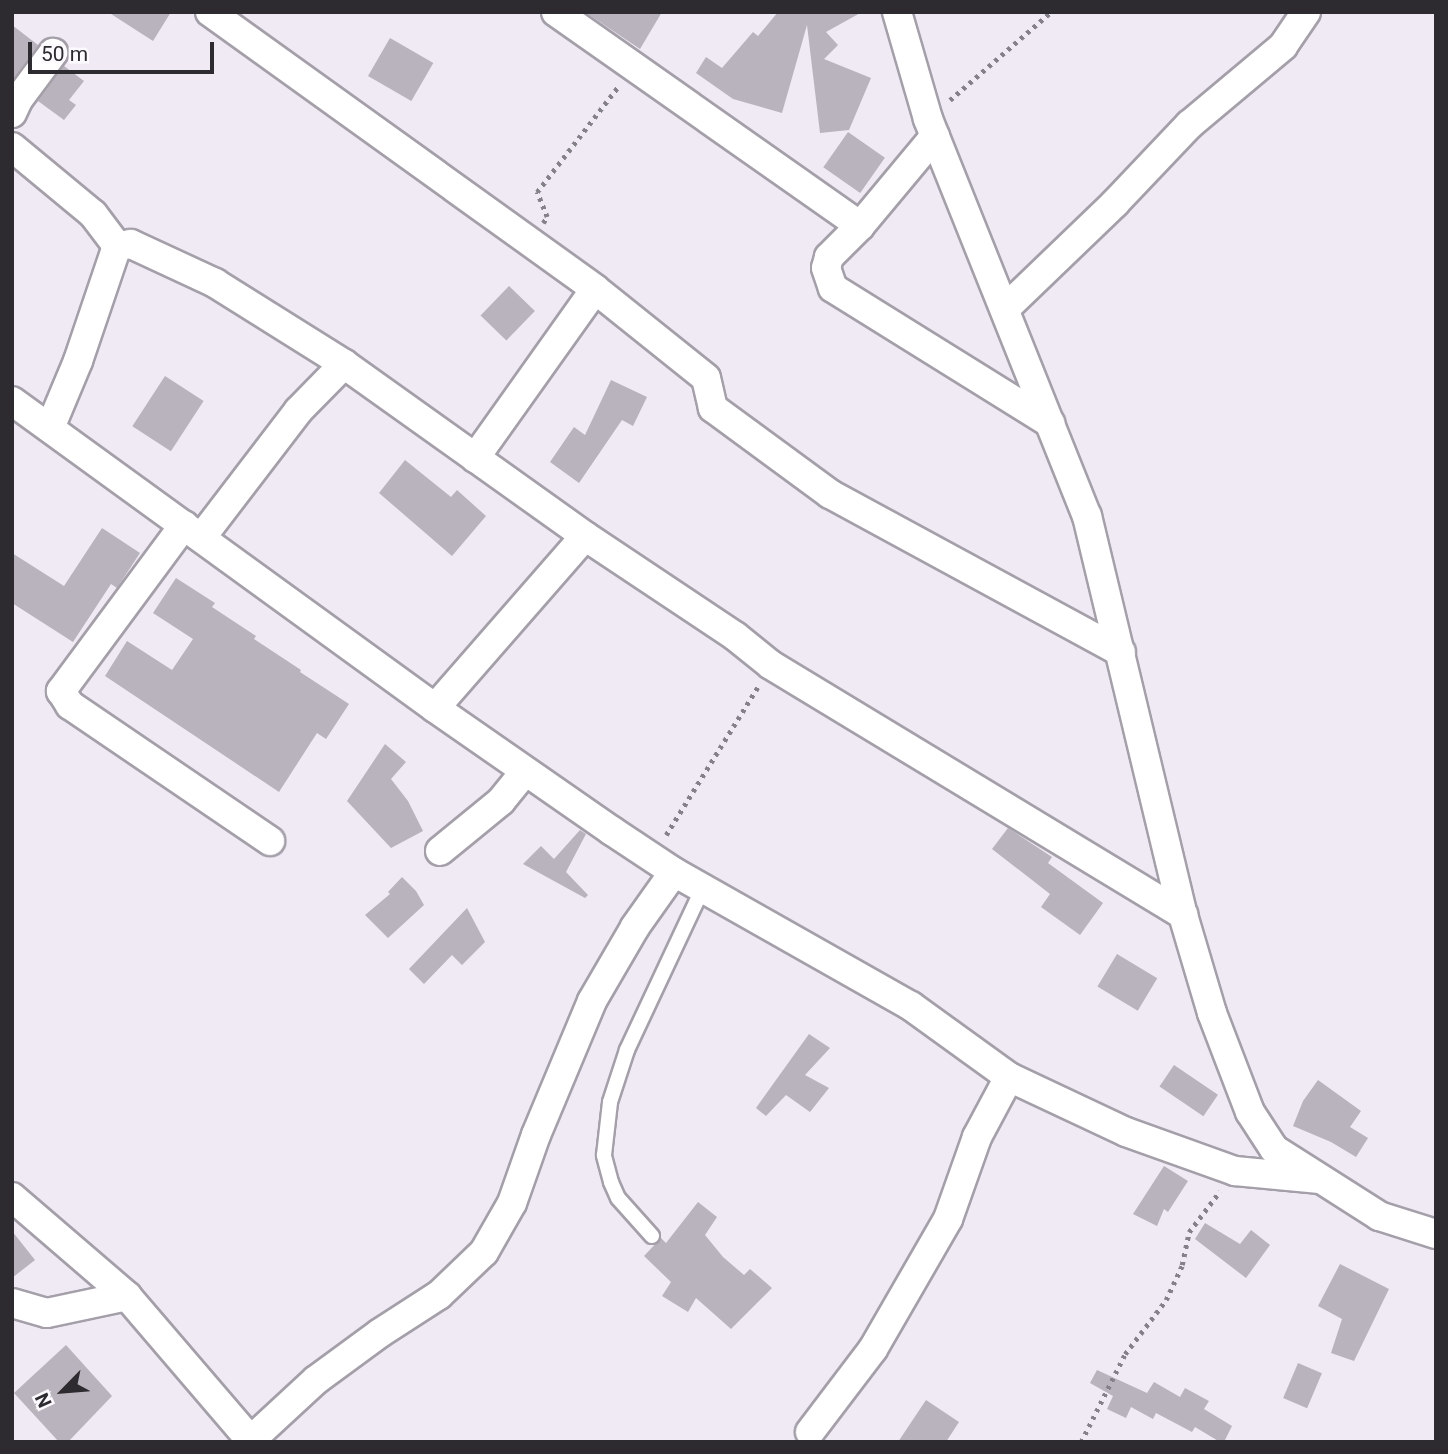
<!DOCTYPE html>
<html>
<head>
<meta charset="utf-8">
<style>
	body { margin:0 }
	#map { position:relative; width:1448px; height:1454px; overflow:hidden; background:#efeaf4; font-family:Roboto,sans-serif }
	div>[style] { position:absolute }
	[style*='--x'] { left:calc(var(--x)*1px); top:calc(var(--y)*1px); width:calc(var(--w)*1px); rotate:calc(var(--a)*1deg) }
	.building>* { inset:0; background:#b8b3bc; transform-origin:0 0 }
	.path>* { height:4.5px; margin-top:-2.25px; transform-origin:0; background:repeating-linear-gradient(90deg,#848188 0 3.5px,transparent 0 8.5px) }
	.roads { filter:drop-shadow(2px 0 #a49fa9) drop-shadow(-2px 0 #a49fa9) drop-shadow(0 2px #a49fa9) drop-shadow(0 -2px #a49fa9) }
	.lane>* { height:14px; margin:-7px; padding:0 7px; transform-origin:7px; border-radius:7px; background:#fff }
	.street>* { height:28px; margin:-14px; padding:0 14px; transform-origin:14px; border-radius:14px; background:#fff }
	span { translate:-50% -50%; white-space:nowrap; text-align:center; line-height:1.15; -webkit-text-stroke:7px #fcf9ff; paint-order:stroke }
	.frame { position:absolute; inset:0; border:14px solid #2d2b2f; pointer-events:none }
	.north { position:absolute; left:28px; top:1356px; width:70px; height:70px; -webkit-text-stroke:5px #fcf9ff; paint-order:stroke; rotate:245deg; font-size:19px; font-weight:700; line-height:28px; text-align:center; color:#2d2b2f }
	.north::after { content:''; display:block; margin:auto; width:24px; height:32px; background:#2d2b2f; clip-path:polygon(50% 0,100% 100%,50% 72%,0 100%) }
	.scale { position:absolute; left:28px; top:42px; width:186px; height:32px; box-sizing:border-box; border:4px solid #2d2b2f; border-top:0; padding-left:9px; font-size:21px; line-height:24px; white-space:nowrap; color:#2d2b2f; -webkit-text-stroke:5px #fcf9ff; paint-order:stroke }
</style>
</head>
<body>
<div id="map">
	<div class="building">
		<i style="clip-path:polygon(108px 12px,171px 12px,153px 41px)"></i>
		<i style="clip-path:polygon(585px 12px,662px 12px,640px 49px)"></i>
		<i style="clip-path:polygon(778px 12px,862px 12px,826px 32px,838px 45px,824px 59px,871px 78px,849px 130px,820px 133px,807px 25px,782px 113px,733px 99px,696px 73px,706px 57px,722px 68px,753px 32px,758px 36px)"></i>
		<i style="clip-path:polygon(12px 25px,38px 45px,13px 79px,12px 79px)"></i>
		<i style="left:390px;top:38px;width:50px;height:44px;rotate:30deg"></i>
		<i style="clip-path:polygon(64px 66px,84px 81px,69px 100px,76px 105px,64px 120px,38px 101px)"></i>
		<i style="left:848px;top:132px;width:45px;height:43px;rotate:35deg"></i>
		<i style="left:509px;top:286px;width:36px;height:41px;rotate:44deg"></i>
		<i style="left:165px;top:376px;width:46px;height:60px;rotate:33deg"></i>
		<i style="clip-path:polygon(611px 380px,647px 397px,633px 426px,622px 420px,579px 483px,550px 462px,574px 427px,585px 435px)"></i>
		<i style="clip-path:polygon(405px 460px,451px 497px,457px 490px,486px 516px,452px 556px,379px 493px)"></i>
		<i style="clip-path:polygon(102px 528px,140px 553px,117px 588px,111px 584px,73px 642px,12px 603px,12px 553px,64px 586px)"></i>
		<i style="clip-path:polygon(176px 578px,215px 603px,212px 607px,256px 636px,254px 639px,301px 670px,300px 672px,349px 704px,326px 739px,317px 733px,279px 792px,105px 676px,127px 641px,172px 670px,193px 639px,153px 613px)"></i>
		<i style="clip-path:polygon(385px 744px,406px 762px,391px 779px,408px 801px,423px 831px,391px 848px,347px 801px)"></i>
		<i style="clip-path:polygon(1008px 828px,1052px 857px,1048px 863px,1103px 903px,1080px 935px,1041px 907px,1050px 894px,992px 849px)"></i>
		<i style="clip-path:polygon(580px 830px,586px 834px,566px 872px,588px 895px,585px 898px,523px 864px,541px 846px,554px 859px)"></i>
		<i style="clip-path:polygon(402px 877px,416px 891px,424px 905px,388px 938px,365px 915px,390px 894px,388px 892px)"></i>
		<i style="clip-path:polygon(467px 908px,485px 942px,462px 965px,452px 955px,424px 984px,409px 969px)"></i>
		<i style="left:1117px;top:954px;width:47px;height:38px;rotate:31deg"></i>
		<i style="clip-path:polygon(809px 1034px,830px 1048px,805px 1075px,829px 1088px,810px 1112px,786px 1095px,766px 1116px,756px 1108px)"></i>
		<i style="left:1174px;top:1065px;width:53px;height:26px;rotate:34deg"></i>
		<i style="clip-path:polygon(1318px 1080px,1361px 1111px,1350px 1127px,1368px 1138px,1356px 1157px,1331px 1142px,1293px 1126px,1303px 1101px)"></i>
		<i style="clip-path:polygon(1164px 1166px,1188px 1181px,1168px 1212px,1164px 1209px,1157px 1226px,1133px 1214px)"></i>
		<i style="clip-path:polygon(698px 1202px,717px 1217px,705px 1235px,723px 1257px,744px 1275px,750px 1269px,772px 1288px,731px 1329px,696px 1298px,688px 1312px,662px 1296px,671px 1282px,644px 1256px,661px 1238px,666px 1243px)"></i>
		<i style="clip-path:polygon(1205px 1223px,1240px 1244px,1251px 1230px,1270px 1245px,1246px 1278px,1195px 1239px)"></i>
		<i style="clip-path:polygon(12px 1231px,35px 1260px,12px 1278px)"></i>
		<i style="clip-path:polygon(1340px 1264px,1389px 1289px,1354px 1361px,1331px 1353px,1342px 1319px,1318px 1306px)"></i>
		<i style="clip-path:polygon(66px 1345px,112px 1396px,68px 1442px,59px 1442px,14px 1393px)"></i>
		<i style="left:1298px;top:1363px;width:26px;height:38px;rotate:23deg"></i>
		<i style="clip-path:polygon(1097px 1370px,1147px 1393px,1154px 1382px,1180px 1397px,1185px 1388px,1209px 1401px,1204px 1409px,1232px 1426px,1224px 1442px,1220px 1442px,1195px 1427px,1192px 1432px,1156px 1413px,1153px 1419px,1131px 1407px,1126px 1418px,1107px 1409px,1113px 1396px,1090px 1383px)"></i>
		<i style="clip-path:polygon(926px 1400px,959px 1422px,946px 1442px,898px 1442px)"></i>
	</div>
	<div class="path">
		<i style="--x:950;--y:100;--w:134;--a:-41.1"></i>
		<i style="--x:543;--y:223;--w:7;--a:-56"></i>
		<i style="--x:547;--y:217;--w:27;--a:-112"></i>
		<i style="--x:537;--y:192;--w:133;--a:-52.4"></i>
		<i style="--x:666;--y:835;--w:176;--a:-58.2"></i>
		<i style="--x:1081;--y:1442;--w:98;--a:-63.4"></i>
		<i style="--x:1125;--y:1354;--w:68;--a:-52.8"></i>
		<i style="--x:1166;--y:1300;--w:38;--a:-65"></i>
		<i style="--x:1182;--y:1265;--w:34;--a:-78"></i>
		<i style="--x:1189;--y:1232;--w:51;--a:-52.9"></i>
	</div>
	<div class="roads">
		<div class="lane">
			<i style="--x:652;--y:1236;--w:51;--a:-131.8"></i>
			<i style="--x:618;--y:1198;--w:17;--a:-114"></i>
			<i style="--x:611;--y:1182;--w:28;--a:-105"></i>
			<i style="--x:604;--y:1155;--w:53;--a:-83.5"></i>
			<i style="--x:610;--y:1102;--w:55;--a:-71.9"></i>
			<i style="--x:627;--y:1050;--w:179;--a:-64.9"></i>
		</div>
		<div class="street">
			<i style="--x:210;--y:12;--w:474;--a:35.7"></i>
			<i style="--x:595;--y:289;--w:142;--a:38.7"></i>
			<i style="--x:706;--y:378;--w:31;--a:77"></i>
			<i style="--x:713;--y:408;--w:145;--a:36.3"></i>
			<i style="--x:830;--y:494;--w:331;--a:28.5"></i>
			<i style="--x:556;--y:12;--w:372;--a:35.1"></i>
			<i style="--x:897;--y:12;--w:111;--a:73.8"></i>
			<i style="--x:928;--y:119;--w:428;--a:68.2"></i>
			<i style="--x:1087;--y:516;--w:410;--a:76.5"></i>
			<i style="--x:1183;--y:915;--w:102;--a:73.5"></i>
			<i style="--x:1212;--y:1013;--w:106;--a:69"></i>
			<i style="--x:1250;--y:1112;--w:44;--a:57"></i>
			<i style="--x:1274;--y:1149;--w:125;--a:32.5"></i>
			<i style="--x:1379;--y:1216;--w:60;--a:17.5"></i>
			<i style="--x:12;--y:113;--w:14;--a:-65"></i>
			<i style="--x:18;--y:100;--w:59;--a:-53.3"></i>
			<i style="--x:935;--y:136;--w:117;--a:129.8"></i>
			<i style="--x:860;--y:226;--w:44;--a:135"></i>
			<i style="--x:829;--y:257;--w:11;--a:105"></i>
			<i style="--x:826;--y:268;--w:21;--a:71"></i>
			<i style="--x:833;--y:288;--w:256;--a:31.9"></i>
			<i style="--x:12;--y:147;--w:105;--a:39.6"></i>
			<i style="--x:93;--y:214;--w:40;--a:53"></i>
			<i style="--x:1006;--y:308;--w:151;--a:-43.9"></i>
			<i style="--x:1115;--y:203;--w:108;--a:-46.5"></i>
			<i style="--x:1189;--y:125;--w:123;--a:-40"></i>
			<i style="--x:1283;--y:46;--w:41;--a:-55.9"></i>
			<i style="--x:12;--y:401;--w:523;--a:35.97"></i>
			<i style="--x:435;--y:708;--w:216;--a:34.8"></i>
			<i style="--x:612;--y:831;--w:74;--a:33.5"></i>
			<i style="--x:674;--y:872;--w:272;--a:29.5"></i>
			<i style="--x:911;--y:1006;--w:121;--a:35.9"></i>
			<i style="--x:1009;--y:1077;--w:129;--a:25.2"></i>
			<i style="--x:1126;--y:1132;--w:116;--a:19.7"></i>
			<i style="--x:1235;--y:1171;--w:85;--a:5.4"></i>
			<i style="--x:50;--y:428;--w:73;--a:-67.3"></i>
			<i style="--x:78;--y:361;--w:121;--a:-71.3"></i>
			<i style="--x:117;--y:246;--w:14;--a:-8"></i>
			<i style="--x:131;--y:244;--w:93;--a:24.9"></i>
			<i style="--x:215;--y:283;--w:152;--a:32.1"></i>
			<i style="--x:344;--y:364;--w:296;--a:35.5"></i>
			<i style="--x:585;--y:536;--w:180;--a:33.7"></i>
			<i style="--x:735;--y:636;--w:46;--a:38.9"></i>
			<i style="--x:771;--y:665;--w:482;--a:31.2"></i>
			<i style="--x:475;--y:458;--w:207;--a:-54.6"></i>
			<i style="--x:184;--y:525;--w:207;--a:126.5"></i>
			<i style="--x:61;--y:691;--w:17;--a:57"></i>
			<i style="--x:70;--y:705;--w:242;--a:34.2"></i>
			<i style="--x:201;--y:538;--w:160;--a:-52.6"></i>
			<i style="--x:298;--y:411;--w:66;--a:-45.6"></i>
			<i style="--x:435;--y:708;--w:228;--a:-48.9"></i>
			<i style="--x:440;--y:851;--w:79;--a:-39.3"></i>
			<i style="--x:501;--y:801;--w:38;--a:-51"></i>
			<i style="--x:12;--y:1197;--w:152;--a:40.7"></i>
			<i style="--x:127;--y:1296;--w:192;--a:49.4"></i>
			<i style="--x:12;--y:1303;--w:36;--a:16"></i>
			<i style="--x:47;--y:1313;--w:82;--a:-12"></i>
			<i style="--x:810;--y:1432;--w:104;--a:-52.8"></i>
			<i style="--x:873;--y:1349;--w:150;--a:-60"></i>
			<i style="--x:948;--y:1219;--w:87;--a:-70.5"></i>
			<i style="--x:977;--y:1137;--w:68;--a:-61.9"></i>
			<i style="--x:251;--y:1440;--w:88;--a:-42.7"></i>
			<i style="--x:316;--y:1380;--w:79;--a:-36.3"></i>
			<i style="--x:380;--y:1333;--w:70;--a:-32.8"></i>
			<i style="--x:439;--y:1295;--w:62;--a:-43.7"></i>
			<i style="--x:484;--y:1252;--w:56;--a:-60.3"></i>
			<i style="--x:512;--y:1203;--w:72;--a:-70.6"></i>
			<i style="--x:536;--y:1135;--w:145;--a:-67.3"></i>
			<i style="--x:592;--y:1001;--w:86;--a:-59.8"></i>
			<i style="--x:635;--y:927;--w:67;--a:-54.7"></i>
		</div>
	</div>
	<div class="frame"></div>
	<div class="north">N</div>
	<div class="scale">50 m</div>
</div>
</body>
</html>
